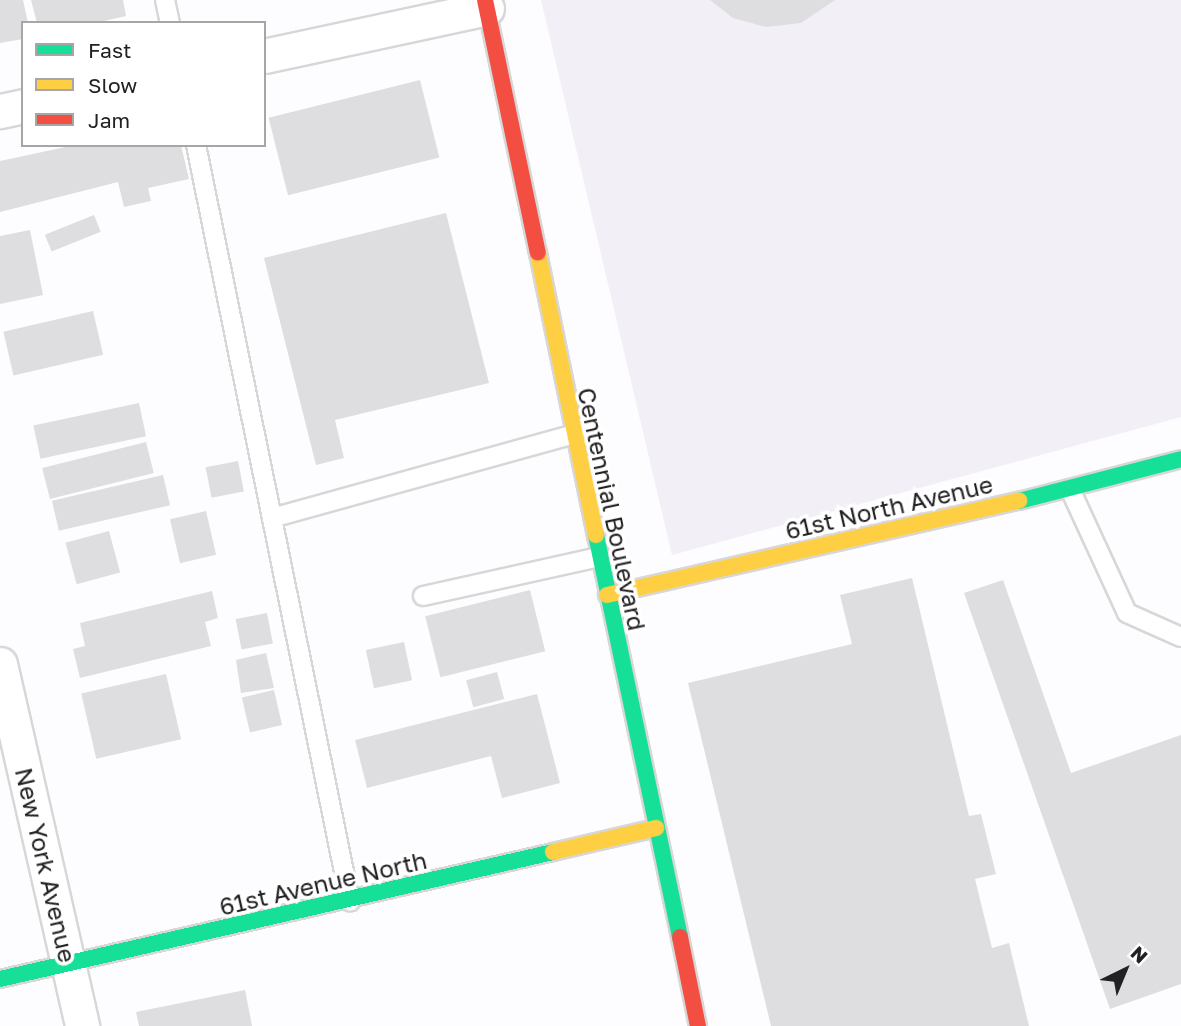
<!DOCTYPE html>
<html>
<head>
<meta charset="utf-8">
<style>
	body { margin:0 }
	#map { position:relative; width:1181px; height:1026px; overflow:hidden; background:#fdfcfe; font-family:"Golos Text",sans-serif }
	div>[style] { position:absolute }
	[style*='--x'] { left:calc(var(--x)*1px); top:calc(var(--y)*1px); width:calc(var(--w)*1px); rotate:calc(var(--a)*1deg) }
	.built>* { inset:0; background:#f3eff7 }
	.building>* { inset:0; background:#dedee0; transform-origin:0 0 }
	.roads { filter:drop-shadow(2px 0 #d7d7d8) drop-shadow(-2px 0 #d7d7d8) drop-shadow(0 2px #d7d7d8) drop-shadow(0 -2px #d7d7d8) }
	.lane>* { height:18px; margin:-9px; padding:0 9px; transform-origin:9px; border-radius:9px; background:#fff }
	.street>* { height:33px; margin:-16.5px; padding:0 16.5px; transform-origin:16.5px; border-radius:16.5px; background:#fff }
	.fast>* { height:16px; margin:-8px; padding:0 8px; transform-origin:8px; border-radius:8px; background:#16e098 }
	.slow>* { height:16px; margin:-8px; padding:0 8px; transform-origin:8px; border-radius:8px; background:#ffcf43 }
	.jam>* { height:16px; margin:-8px; padding:0 8px; transform-origin:8px; border-radius:8px; background:#f24e42 }
	span { translate:-50% -50%; white-space:nowrap; text-align:center; line-height:1.15; -webkit-text-stroke:7px #fff; paint-order:stroke }
	.street-label { font-size:24px; color:#212123 }
	.legend { position:absolute; left:21px; top:21px; width:245px; height:126px; box-sizing:border-box; background:#fff; border:2px solid #a6a6a7; margin:0; padding:9px 12px; list-style:none; font-size:21px; color:#212123 }
	.legend li { display:flex; align-items:center; gap:14px; height:35px }
	.legend b { width:35px; border:2px solid #a6a6a7 }
	.north { position:absolute; left:1090px; top:935px; width:70px; height:70px; -webkit-text-stroke:5px #fff; paint-order:stroke; rotate:43deg; font-size:19px; font-weight:700; line-height:28px; text-align:center; color:#212123 }
	.north::after { content:''; display:block; margin:auto; width:24px; height:32px; background:#212123; clip-path:polygon(50% 0,100% 100%,50% 72%,0 100%) }
</style>
</head>
<body>
<div id="map">
	<div class="built">
		<i style="clip-path:polygon(541px 0,1181px 0,1181px 417px,672px 555px)"></i>
	</div>
	<div class="building">
		<i style="clip-path:polygon(0 0,23px 0,28px 23px,23px 23px,23px 39px,0 43px)"></i>
		<i style="clip-path:polygon(31px 0,123px 0,126px 16px,95px 23px,37px 23px)"></i>
		<i style="clip-path:polygon(710px 0,835px 0,801px 23px,766px 27px,733px 18px)"></i>
		<i style="left:420px;top:80px;width:80px;height:156px;rotate:76deg"></i>
		<i style="clip-path:polygon(75px 145px,181px 145px,189px 179px,148px 188px,151px 201px,124px 207px,118px 182px,0 212px,0 161px)"></i>
		<i style="clip-path:polygon(446px 213px,489px 383px,335px 420px,344px 458px,316px 465px,264px 258px)"></i>
		<i style="left:94px;top:215px;width:18px;height:53px;rotate:68deg"></i>
		<i style="clip-path:polygon(30px 230px,43px 295px,0 304px,0 236px)"></i>
		<i style="left:93px;top:311px;width:45px;height:92px;rotate:77deg"></i>
		<i style="left:139px;top:403px;width:34px;height:108px;rotate:78deg"></i>
		<i style="left:146px;top:442px;width:32px;height:107px;rotate:76deg"></i>
		<i style="left:238px;top:461px;width:31px;height:33px;rotate:79deg"></i>
		<i style="left:163px;top:475px;width:31px;height:114px;rotate:77deg"></i>
		<i style="left:206px;top:511px;width:45px;height:37px;rotate:77deg"></i>
		<i style="left:109px;top:531px;width:43px;height:45px;rotate:75deg"></i>
		<i style="clip-path:polygon(912px 578px,969px 816px,981px 814px,996px 874px,975px 879px,992px 948px,1009px 943px,1029px 1026px,771px 1026px,688px 683px,852px 644px,840px 595px)"></i>
		<i style="clip-path:polygon(1003px 580px,1071px 773px,1181px 735px,1181px 984px,1110px 1009px,964px 593px)"></i>
		<i style="left:530px;top:590px;width:63px;height:108px;rotate:76deg"></i>
		<i style="clip-path:polygon(212px 591px,218px 618px,205px 622px,211px 646px,80px 678px,73px 649px,85px 646px,80px 623px)"></i>
		<i style="left:267px;top:613px;width:31px;height:32px;rotate:79deg"></i>
		<i style="left:404px;top:642px;width:39px;height:39px;rotate:78deg"></i>
		<i style="clip-path:polygon(266px 653px,274px 688px,241px 693px,236px 660px)"></i>
		<i style="left:497px;top:672px;width:28px;height:32px;rotate:75deg"></i>
		<i style="left:166px;top:674px;width:67px;height:87px;rotate:77deg"></i>
		<i style="left:274px;top:690px;width:36px;height:33px;rotate:77deg"></i>
		<i style="clip-path:polygon(537px 694px,560px 783px,502px 798px,491px 756px,367px 788px,355px 740px)"></i>
		<i style="clip-path:polygon(245px 990px,252px 1026px,139px 1026px,136px 1012px)"></i>
	</div>
	<div class="roads">
		<div class="lane">
			<i style="--x:165;--y:0;--w:24;--a:78"></i>
			<i style="--x:196;--y:145;--w:772;--a:78.49"></i>
			<i style="--x:1070;--y:489;--w:136;--a:65.3"></i>
			<i style="--x:1127;--y:613;--w:59;--a:24"></i>
			<i style="--x:272;--y:518;--w:313;--a:-15.5"></i>
			<i style="--x:423;--y:596;--w:180;--a:-12.5"></i>
		</div>
		<div class="street">
			<i style="--x:264;--y:56;--w:228;--a:-12.1"></i>
			<i style="--x:0;--y:111;--w:24;--a:-12"></i>
			<i style="--x:0;--y:664;--w:371;--a:77.2"></i>
		</div>
		<div class="fast">
			<i style="--x:1019;--y:501;--w:167;--a:-14.5"></i>
			<i style="--x:596;--y:535;--w:411;--a:78.2"></i>
			<i style="--x:0;--y:979;--w:567;--a:-12.93"></i>
		</div>
		<div class="slow">
			<i style="--x:538;--y:253;--w:288;--a:78.4"></i>
			<i style="--x:607;--y:595;--w:423;--a:-12.9"></i>
			<i style="--x:553;--y:852;--w:106;--a:-13.1"></i>
		</div>
		<div class="jam">
			<i style="--x:485;--y:0;--w:258;--a:78.2"></i>
			<i style="--x:680;--y:937;--w:91;--a:78.6"></i>
		</div>
	</div>
	<div class="street-label">
		<span style="left:889px;top:507px;rotate:-13deg">61st North Avenue</span>
		<span style="left:612px;top:509px;rotate:78deg">Centennial Boulevard</span>
		<span style="left:46px;top:865px;rotate:77deg">New York Avenue</span>
		<span style="left:323px;top:883px;rotate:-13deg">61st Avenue North</span>
	</div>
	<ul class="legend">
	<li><b style="height:9px;background:#16e098"></b>Fast</li>
	<li><b style="height:9px;background:#ffcf43"></b>Slow</li>
	<li><b style="height:9px;background:#f24e42"></b>Jam</li>
	</ul>
	<div class="north">N</div>
</div>
</body>
</html>
